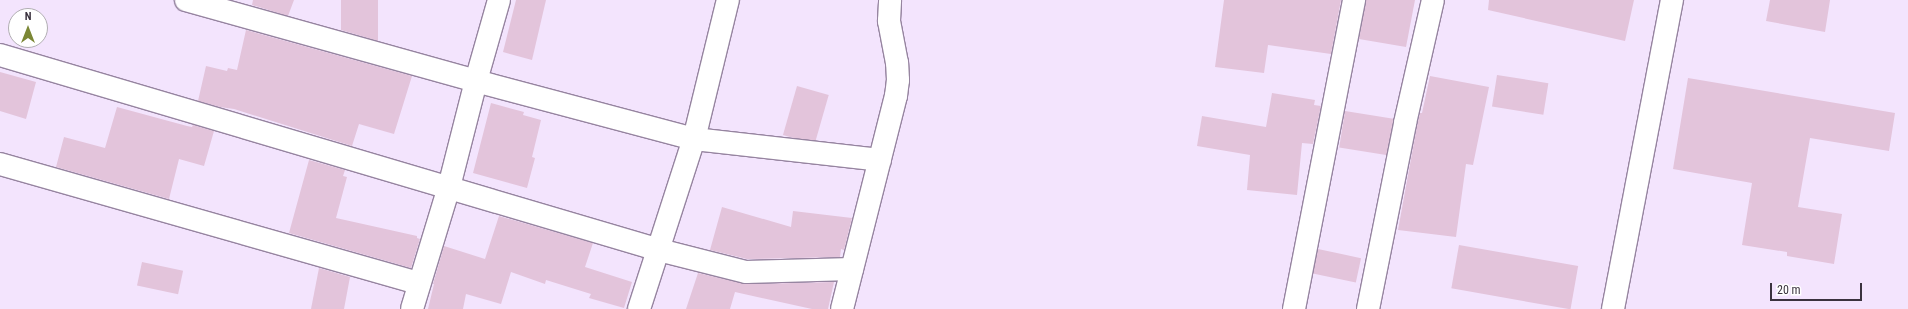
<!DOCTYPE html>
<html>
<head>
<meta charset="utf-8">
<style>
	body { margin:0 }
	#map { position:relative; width:1908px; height:309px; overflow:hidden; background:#f3e4fd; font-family:"Roboto Condensed",sans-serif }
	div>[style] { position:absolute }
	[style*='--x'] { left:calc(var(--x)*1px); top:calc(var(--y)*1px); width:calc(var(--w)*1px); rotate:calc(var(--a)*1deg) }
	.building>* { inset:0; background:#e3c4db; transform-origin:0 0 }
	.roads { filter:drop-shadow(1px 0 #9684a0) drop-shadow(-1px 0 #9684a0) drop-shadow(0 1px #9684a0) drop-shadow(0 -1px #9684a0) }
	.minor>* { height:22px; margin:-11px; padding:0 11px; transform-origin:11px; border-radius:11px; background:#fff }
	span { translate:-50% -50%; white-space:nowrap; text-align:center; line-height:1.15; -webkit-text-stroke:3px #fff; paint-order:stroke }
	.north { position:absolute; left:8px; top:8px; width:40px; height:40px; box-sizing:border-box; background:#fff; border:1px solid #b0adb2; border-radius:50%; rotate:0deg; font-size:11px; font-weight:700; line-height:16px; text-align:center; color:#3a323e }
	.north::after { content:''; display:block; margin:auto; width:14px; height:18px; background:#7b8735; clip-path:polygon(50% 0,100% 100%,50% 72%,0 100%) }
	.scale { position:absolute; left:1770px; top:283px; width:92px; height:18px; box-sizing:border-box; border:2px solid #3a323e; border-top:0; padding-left:5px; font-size:12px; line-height:14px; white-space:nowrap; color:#3a323e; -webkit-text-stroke:3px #fff; paint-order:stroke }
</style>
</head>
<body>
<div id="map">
	<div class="building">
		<i style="clip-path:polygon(253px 0,294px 0,288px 16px,252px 5px)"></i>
		<i style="clip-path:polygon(341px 0,378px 0,378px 41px,341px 30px)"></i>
		<i style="clip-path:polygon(516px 0,546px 0,532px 60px,503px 52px)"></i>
		<i style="clip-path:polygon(1224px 0,1341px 0,1331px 54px,1268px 45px,1264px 73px,1215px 67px)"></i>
		<i style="clip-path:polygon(1366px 0,1415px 0,1406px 47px,1359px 39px)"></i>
		<i style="clip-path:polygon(1489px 0,1634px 0,1625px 41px,1488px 10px)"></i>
		<i style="clip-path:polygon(1770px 0,1830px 0,1825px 32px,1766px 21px)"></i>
		<i style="clip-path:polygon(246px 30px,412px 76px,394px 134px,359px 124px,352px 146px,234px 109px,220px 107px,198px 101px,206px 66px,227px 71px,228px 68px,237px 70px)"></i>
		<i style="clip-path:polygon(0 72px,36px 82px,26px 119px,0 111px)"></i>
		<i style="left:1497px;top:75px;width:52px;height:32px;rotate:9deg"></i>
		<i style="clip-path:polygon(1430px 76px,1489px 87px,1473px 165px,1466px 164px,1456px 237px,1398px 230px,1417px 126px,1420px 113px,1422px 113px)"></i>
		<i style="clip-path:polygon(1688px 78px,1895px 113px,1889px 151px,1810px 138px,1798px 207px,1842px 214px,1834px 264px,1787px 256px,1787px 252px,1742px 245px,1752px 183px,1673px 169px)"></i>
		<i style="left:797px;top:86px;width:33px;height:51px;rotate:16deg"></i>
		<i style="clip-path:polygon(1272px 93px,1315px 100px,1314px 105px,1321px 106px,1313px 144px,1302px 143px,1297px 195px,1247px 190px,1250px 155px,1197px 146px,1202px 116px,1266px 127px)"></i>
		<i style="clip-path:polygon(491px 103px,524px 112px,523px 115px,541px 120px,532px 157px,535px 158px,527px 188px,473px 173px)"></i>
		<i style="clip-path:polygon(117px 107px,187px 126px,192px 127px,193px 125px,214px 131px,204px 166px,179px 159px,169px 199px,56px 167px,64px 137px,105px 148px)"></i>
		<i style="left:1345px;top:111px;width:49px;height:37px;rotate:9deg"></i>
		<i style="clip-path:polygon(309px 160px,345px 170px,343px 176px,347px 177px,336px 218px,417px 236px,417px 238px,420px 239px,411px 268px,289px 233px)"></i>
		<i style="clip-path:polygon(722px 207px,791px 227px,793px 211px,852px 218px,844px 250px,841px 249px,840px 257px,747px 259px,710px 250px)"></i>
		<i style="clip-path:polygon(499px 216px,593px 243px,585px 267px,632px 282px,624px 308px,589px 298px,591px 294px,546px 280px,545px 284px,511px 272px,501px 304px,466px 294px,463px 309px,428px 309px,434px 284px,433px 284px,444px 246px,485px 259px)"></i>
		<i style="left:1459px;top:245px;width:121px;height:44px;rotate:10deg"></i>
		<i style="left:1318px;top:249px;width:44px;height:25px;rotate:12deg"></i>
		<i style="left:142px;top:262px;width:42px;height:24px;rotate:12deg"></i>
		<i style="clip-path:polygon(319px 268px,350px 277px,344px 309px,311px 309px)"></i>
		<i style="clip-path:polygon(698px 273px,746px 284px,834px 282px,828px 309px,812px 309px,735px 292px,730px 309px,686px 309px)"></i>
	</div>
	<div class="roads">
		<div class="minor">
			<i style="--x:186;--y:0;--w:301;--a:15.6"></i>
			<i style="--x:476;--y:81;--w:109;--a:104.3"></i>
			<i style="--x:449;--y:187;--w:127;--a:106.9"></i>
			<i style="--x:499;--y:0;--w:84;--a:105.9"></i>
			<i style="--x:476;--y:81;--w:226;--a:14.9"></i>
			<i style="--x:694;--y:139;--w:187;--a:6.4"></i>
			<i style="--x:0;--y:55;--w:687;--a:16.48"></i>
			<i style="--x:659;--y:250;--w:90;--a:14.2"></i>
			<i style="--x:746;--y:272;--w:106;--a:-1.6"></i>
			<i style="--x:0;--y:164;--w:436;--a:15.9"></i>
			<i style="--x:639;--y:309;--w:179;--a:-72.1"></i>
			<i style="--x:694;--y:139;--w:143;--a:-76.3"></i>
			<i style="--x:842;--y:309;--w:220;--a:-75.8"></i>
			<i style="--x:896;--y:96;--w:16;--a:-83"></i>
			<i style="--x:898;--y:80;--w:17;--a:-93"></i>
			<i style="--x:897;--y:63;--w:43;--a:-100.8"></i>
			<i style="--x:889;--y:21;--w:21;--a:-87"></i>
			<i style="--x:1294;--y:309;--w:315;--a:-79"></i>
			<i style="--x:1368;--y:309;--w:190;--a:-78.7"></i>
			<i style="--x:1405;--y:123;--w:126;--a:-77.2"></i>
			<i style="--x:1613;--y:309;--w:315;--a:-79.2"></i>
		</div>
	</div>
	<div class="north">N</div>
	<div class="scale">20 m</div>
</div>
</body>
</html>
